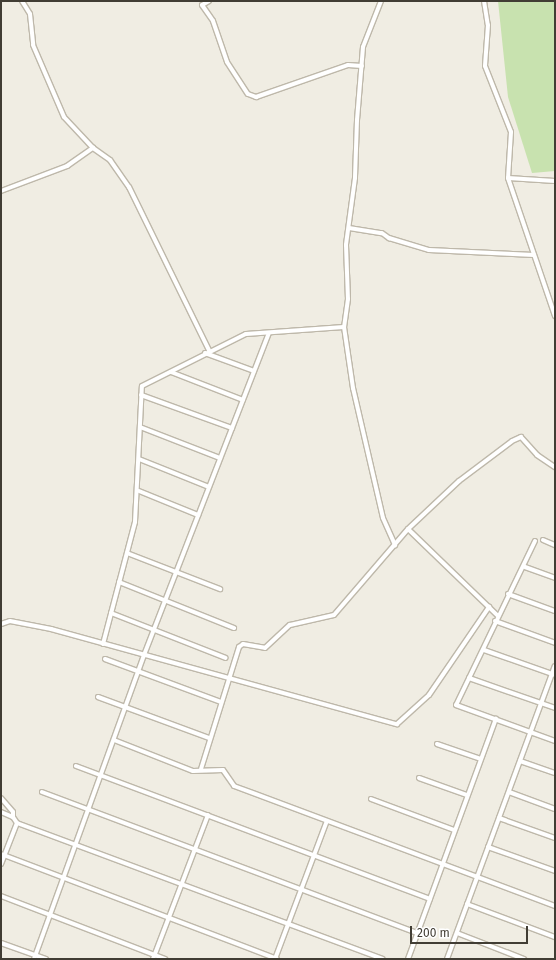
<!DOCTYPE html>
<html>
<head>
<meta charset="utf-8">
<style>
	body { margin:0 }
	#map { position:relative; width:556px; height:960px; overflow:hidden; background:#f0ede3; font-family:"Fira Sans",sans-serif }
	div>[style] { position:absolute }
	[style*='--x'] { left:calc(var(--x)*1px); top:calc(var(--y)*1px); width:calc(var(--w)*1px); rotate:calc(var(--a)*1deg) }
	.green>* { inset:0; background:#c8e2af }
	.roads { filter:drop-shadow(1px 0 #beb8aa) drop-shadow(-1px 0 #beb8aa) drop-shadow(0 1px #beb8aa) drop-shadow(0 -1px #beb8aa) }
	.minor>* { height:4px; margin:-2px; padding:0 2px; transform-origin:2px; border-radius:2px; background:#fff }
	span { translate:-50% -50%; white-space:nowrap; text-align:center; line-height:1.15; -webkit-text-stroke:4px #fff; paint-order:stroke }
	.frame { position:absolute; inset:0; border:2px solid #413d34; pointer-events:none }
	.scale { position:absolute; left:410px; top:926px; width:118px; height:18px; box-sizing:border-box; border:2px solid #413d34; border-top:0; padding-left:5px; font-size:12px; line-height:14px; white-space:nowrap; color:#413d34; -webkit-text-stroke:3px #fff; paint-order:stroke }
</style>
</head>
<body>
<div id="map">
	<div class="green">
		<i style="clip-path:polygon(498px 1px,555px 1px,555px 171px,532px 173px,508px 97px)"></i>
	</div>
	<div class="roads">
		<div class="minor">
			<i style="--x:22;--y:1;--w:15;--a:58"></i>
			<i style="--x:30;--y:14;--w:31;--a:84"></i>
			<i style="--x:33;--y:45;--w:78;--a:66.7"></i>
			<i style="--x:64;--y:117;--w:42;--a:46.9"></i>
			<i style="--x:93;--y:148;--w:21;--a:35"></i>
			<i style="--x:110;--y:160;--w:33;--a:55"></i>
			<i style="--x:129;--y:187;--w:182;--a:63.9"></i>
			<i style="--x:209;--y:1;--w:8;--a:150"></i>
			<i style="--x:202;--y:5;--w:19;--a:55"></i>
			<i style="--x:213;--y:21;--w:43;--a:71.1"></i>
			<i style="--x:227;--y:62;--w:38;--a:57"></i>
			<i style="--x:248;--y:94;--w:9;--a:21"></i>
			<i style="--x:256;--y:97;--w:97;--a:-19.2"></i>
			<i style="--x:348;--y:65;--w:14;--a:4"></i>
			<i style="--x:381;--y:1;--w:49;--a:111.4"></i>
			<i style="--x:363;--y:47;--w:73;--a:94.7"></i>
			<i style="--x:357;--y:120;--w:58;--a:92"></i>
			<i style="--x:355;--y:178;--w:68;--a:97.7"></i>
			<i style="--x:346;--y:245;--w:54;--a:87.9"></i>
			<i style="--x:348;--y:299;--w:28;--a:98"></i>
			<i style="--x:344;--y:327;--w:62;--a:81.6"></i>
			<i style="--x:353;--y:388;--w:133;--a:77"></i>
			<i style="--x:383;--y:518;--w:30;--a:66"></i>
			<i style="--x:484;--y:1;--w:24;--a:81"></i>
			<i style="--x:488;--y:25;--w:41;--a:94.2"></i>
			<i style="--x:485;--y:66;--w:71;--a:68.5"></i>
			<i style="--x:511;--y:132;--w:46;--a:93.7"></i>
			<i style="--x:508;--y:178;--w:146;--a:71.2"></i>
			<i style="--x:508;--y:178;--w:47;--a:3.7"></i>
			<i style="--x:1;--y:191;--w:71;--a:-20.7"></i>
			<i style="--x:67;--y:166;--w:32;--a:-35"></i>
			<i style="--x:349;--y:228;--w:33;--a:9"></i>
			<i style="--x:382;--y:233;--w:9;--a:36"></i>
			<i style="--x:389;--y:238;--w:42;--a:16.7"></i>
			<i style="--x:429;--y:250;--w:105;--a:2.7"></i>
			<i style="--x:205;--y:353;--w:52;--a:20.2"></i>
			<i style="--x:171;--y:372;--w:77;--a:21.3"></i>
			<i style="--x:141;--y:395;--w:97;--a:19.9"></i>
			<i style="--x:140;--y:427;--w:86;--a:21.2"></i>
			<i style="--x:139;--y:459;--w:75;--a:21.8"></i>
			<i style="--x:139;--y:491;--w:64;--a:22.1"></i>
			<i style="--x:408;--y:529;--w:125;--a:44"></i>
			<i style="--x:543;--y:540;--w:13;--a:23"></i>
			<i style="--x:535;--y:541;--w:182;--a:115.7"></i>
			<i style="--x:456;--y:705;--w:105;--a:20"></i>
			<i style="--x:127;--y:553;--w:100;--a:21.2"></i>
			<i style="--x:525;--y:567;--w:32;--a:20"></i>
			<i style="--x:119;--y:582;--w:124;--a:21.8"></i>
			<i style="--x:508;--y:594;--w:50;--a:19.9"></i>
			<i style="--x:111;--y:613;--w:123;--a:21.4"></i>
			<i style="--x:495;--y:621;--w:64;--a:20.1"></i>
			<i style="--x:1;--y:624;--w:9;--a:-18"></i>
			<i style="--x:10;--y:621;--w:42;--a:11"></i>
			<i style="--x:51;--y:629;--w:359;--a:15.4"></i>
			<i style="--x:397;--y:724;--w:43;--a:-42.2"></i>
			<i style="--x:429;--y:695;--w:107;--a:-55.7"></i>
			<i style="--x:103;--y:644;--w:126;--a:-75.3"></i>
			<i style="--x:135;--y:522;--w:136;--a:-87.1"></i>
			<i style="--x:142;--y:386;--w:116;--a:-26.6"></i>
			<i style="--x:246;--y:334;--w:98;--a:-4.1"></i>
			<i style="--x:484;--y:650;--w:75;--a:19.4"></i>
			<i style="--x:105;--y:659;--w:124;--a:20.3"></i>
			<i style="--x:469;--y:678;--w:91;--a:19.2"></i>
			<i style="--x:98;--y:697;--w:118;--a:20.3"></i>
			<i style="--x:114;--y:740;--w:85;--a:21.4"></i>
			<i style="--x:193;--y:771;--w:30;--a:-2"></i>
			<i style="--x:223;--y:770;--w:19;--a:55"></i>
			<i style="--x:234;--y:786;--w:343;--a:20.5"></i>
			<i style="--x:437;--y:744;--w:46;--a:18.8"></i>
			<i style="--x:520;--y:761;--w:37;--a:19"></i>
			<i style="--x:76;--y:766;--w:378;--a:20.6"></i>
			<i style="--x:201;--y:769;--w:128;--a:-72.7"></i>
			<i style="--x:239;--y:647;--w:5;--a:-37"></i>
			<i style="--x:243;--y:644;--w:22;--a:10"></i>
			<i style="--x:265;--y:648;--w:34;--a:-43"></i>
			<i style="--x:290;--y:625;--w:45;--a:-12.8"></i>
			<i style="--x:334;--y:615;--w:113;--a:-49.3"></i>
			<i style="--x:408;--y:529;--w:70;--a:-43.3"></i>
			<i style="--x:459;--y:481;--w:66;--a:-37"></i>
			<i style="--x:512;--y:441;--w:10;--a:-24"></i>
			<i style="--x:521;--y:437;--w:24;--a:48"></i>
			<i style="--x:537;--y:455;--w:22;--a:34"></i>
			<i style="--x:419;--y:778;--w:51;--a:19.5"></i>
			<i style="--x:42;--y:792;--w:401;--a:20.6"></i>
			<i style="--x:509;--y:792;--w:49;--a:20.3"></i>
			<i style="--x:1;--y:798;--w:18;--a:49"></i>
			<i style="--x:13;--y:812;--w:5;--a:90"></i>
			<i style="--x:371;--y:799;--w:89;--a:20.5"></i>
			<i style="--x:1;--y:812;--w:13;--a:23"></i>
			<i style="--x:13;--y:817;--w:7;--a:56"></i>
			<i style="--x:17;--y:823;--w:390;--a:20.4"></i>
			<i style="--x:499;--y:818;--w:59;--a:19.7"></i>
			<i style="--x:488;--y:847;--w:71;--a:19.7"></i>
			<i style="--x:1;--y:854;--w:295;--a:20.8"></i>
			<i style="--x:1;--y:864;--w:44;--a:-68.7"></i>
			<i style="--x:1;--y:896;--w:176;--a:21"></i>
			<i style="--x:467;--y:904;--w:94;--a:20.6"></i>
			<i style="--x:457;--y:933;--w:72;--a:21.2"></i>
			<i style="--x:1;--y:943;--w:48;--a:19.6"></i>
			<i style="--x:34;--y:959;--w:323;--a:-70.1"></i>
			<i style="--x:144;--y:655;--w:345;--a:-68.8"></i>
			<i style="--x:153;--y:959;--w:154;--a:-69.1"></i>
			<i style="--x:275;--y:959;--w:147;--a:-69.4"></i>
			<i style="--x:408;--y:959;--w:256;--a:-69.9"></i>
			<i style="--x:447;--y:959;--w:312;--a:-69.8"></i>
		</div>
	</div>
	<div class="frame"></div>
	<div class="scale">200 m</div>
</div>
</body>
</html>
